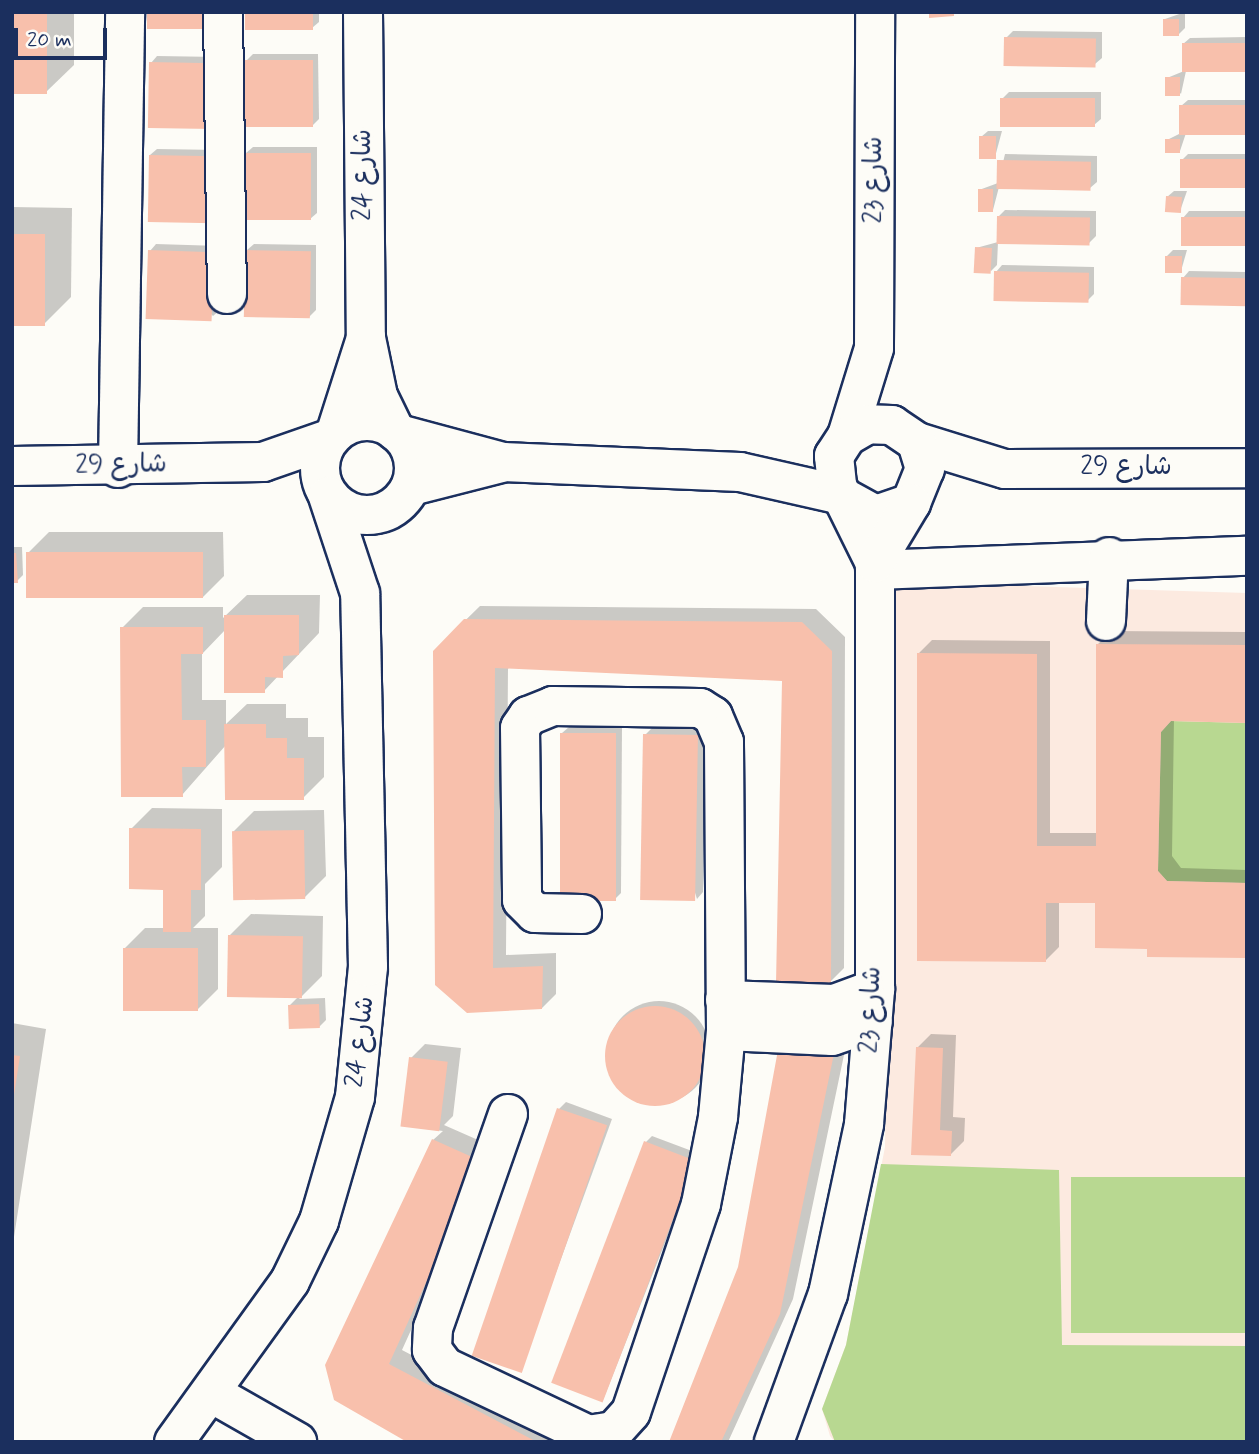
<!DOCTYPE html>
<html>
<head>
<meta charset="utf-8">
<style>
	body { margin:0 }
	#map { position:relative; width:1259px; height:1454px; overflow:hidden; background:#fdfcf7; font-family:Mynerve,"Playpen Sans Arabic",sans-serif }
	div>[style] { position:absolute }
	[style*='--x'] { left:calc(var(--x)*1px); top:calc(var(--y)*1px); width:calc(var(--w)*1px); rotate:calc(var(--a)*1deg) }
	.built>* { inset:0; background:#fceae0 }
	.green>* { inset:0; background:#b8d891; transform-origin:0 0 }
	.shadow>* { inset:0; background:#0003 }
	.round { border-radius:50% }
	.building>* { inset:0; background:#f8c0ac; transform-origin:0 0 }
	.roads { filter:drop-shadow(2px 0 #1b2f5e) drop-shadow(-2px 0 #1b2f5e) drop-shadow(0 2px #1b2f5e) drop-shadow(0 -2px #1b2f5e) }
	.minor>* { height:38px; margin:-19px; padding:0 19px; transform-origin:19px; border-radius:19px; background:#fdfcf7 }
	.minor>.ring { margin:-19px; padding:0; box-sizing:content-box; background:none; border:38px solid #fdfcf7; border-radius:50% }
	span { translate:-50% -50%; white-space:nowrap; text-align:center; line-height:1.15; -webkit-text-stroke:5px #fdfcf7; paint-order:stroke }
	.street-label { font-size:26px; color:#1b2f5e }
	.frame { position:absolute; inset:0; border:14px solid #1b2f5e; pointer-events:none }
	.scale { position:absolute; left:14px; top:28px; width:93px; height:32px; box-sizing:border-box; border:4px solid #1b2f5e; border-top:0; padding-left:9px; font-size:21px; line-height:24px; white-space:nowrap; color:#1b2f5e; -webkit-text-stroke:5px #fdfcf7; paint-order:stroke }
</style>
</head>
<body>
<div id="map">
	<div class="built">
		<i style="clip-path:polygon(891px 582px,1247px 593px,1247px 1442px,835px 1442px,830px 1436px,822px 1409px,846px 1345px,885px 1147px)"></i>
	</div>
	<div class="green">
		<i style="clip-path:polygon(1171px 721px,1247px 723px,1247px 883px,1167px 881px,1158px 871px,1161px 732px)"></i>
		<i style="clip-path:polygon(881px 1164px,1059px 1170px,1062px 1345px,1247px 1346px,1247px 1442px,835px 1442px,822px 1409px,846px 1345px)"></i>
		<i style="left:1071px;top:1177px;width:176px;height:156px"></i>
	</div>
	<div class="shadow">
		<i style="clip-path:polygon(12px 12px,74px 12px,74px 65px,46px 92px)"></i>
		<i style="clip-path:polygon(246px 12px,319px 12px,319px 22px,312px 28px)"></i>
		<i style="clip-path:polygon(1185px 12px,1185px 28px,1178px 35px,1165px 19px)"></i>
		<i style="clip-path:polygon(1013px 31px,1102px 32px,1102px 58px,1095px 64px,1006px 38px)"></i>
		<i style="clip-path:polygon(1247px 37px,1247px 70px,1186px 71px,1181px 94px,1167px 78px,1184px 71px,1183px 44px,1190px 38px)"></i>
		<i style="clip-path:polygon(253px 54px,318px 54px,319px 119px,312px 126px,246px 61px)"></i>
		<i style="clip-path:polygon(157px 56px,220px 57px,220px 121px,151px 63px)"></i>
		<i style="clip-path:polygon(1009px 92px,1101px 92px,1101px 119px,1094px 125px,1002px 99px)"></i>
		<i style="clip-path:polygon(1188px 100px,1247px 100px,1247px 133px,1186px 133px,1180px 151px,1167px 140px,1181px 133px,1181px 106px)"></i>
		<i style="clip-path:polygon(988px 131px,1002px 131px,995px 157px,981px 137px)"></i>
		<i style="clip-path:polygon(253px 147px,317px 147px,317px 213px,310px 219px,246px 153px)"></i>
		<i style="clip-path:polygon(157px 149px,221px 150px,212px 220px,150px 155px)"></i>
		<i style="clip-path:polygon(1005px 154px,1097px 156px,1097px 182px,1090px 188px,999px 187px,993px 210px,979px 190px,998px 183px)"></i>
		<i style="clip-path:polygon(1188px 154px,1247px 154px,1247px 186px,1181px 161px)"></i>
		<i style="clip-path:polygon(1174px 191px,1187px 191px,1180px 211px,1167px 197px)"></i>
		<i style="clip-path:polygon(12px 207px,72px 208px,71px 297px,44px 324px,12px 324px)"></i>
		<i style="clip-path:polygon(1005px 210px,1096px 211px,1096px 236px,1089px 243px,998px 242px,997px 265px,991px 271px,976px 248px,998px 242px,998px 217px)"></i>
		<i style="clip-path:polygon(1189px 211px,1247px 211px,1247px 245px,1183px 218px)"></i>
		<i style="clip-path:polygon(156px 244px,220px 246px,220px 310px,213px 316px,150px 251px)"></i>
		<i style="clip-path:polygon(254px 244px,316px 245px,316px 310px,309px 317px,247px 250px)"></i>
		<i style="clip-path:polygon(1173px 250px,1187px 250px,1181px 271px,1167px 256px)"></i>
		<i style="clip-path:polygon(1002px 265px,1094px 267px,1094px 294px,1087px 301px,996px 272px)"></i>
		<i style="clip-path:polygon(1189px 271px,1247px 272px,1247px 304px,1183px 278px)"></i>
		<i style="clip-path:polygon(49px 532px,223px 532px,224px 576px,203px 597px,28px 553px)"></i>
		<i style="clip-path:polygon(12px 547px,22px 547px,23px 575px,17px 581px)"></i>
		<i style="clip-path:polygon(247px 595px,320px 595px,319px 633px,264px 691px,226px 629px,202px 654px,202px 700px,226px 700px,226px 724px,247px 704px,286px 704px,286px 718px,308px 718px,308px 737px,324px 737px,324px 777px,303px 798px,226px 745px,182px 795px,122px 628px,143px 607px,223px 607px,223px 618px)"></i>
		<i style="clip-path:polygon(480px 606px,816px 609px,845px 637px,844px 968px,830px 982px,784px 679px,508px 667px,506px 955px,556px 953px,556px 994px,542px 1008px,467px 1011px,434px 651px)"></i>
		<i style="clip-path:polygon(1111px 631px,1247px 632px,1247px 721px,1174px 719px,1172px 856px,1181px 868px,1247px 870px,1247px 956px,1149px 947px,1097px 901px,1059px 901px,1059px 947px,1045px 961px,918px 654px,932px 640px,1050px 641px,1050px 833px,1097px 833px,1097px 645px)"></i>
		<i style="clip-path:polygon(569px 727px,622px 727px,621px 893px,614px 900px,562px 733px)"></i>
		<i style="clip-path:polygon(652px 728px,704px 729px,703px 892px,697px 899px,645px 735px)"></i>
		<i style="clip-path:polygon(152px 808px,222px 809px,222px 867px,205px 884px,205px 916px,193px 928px,218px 928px,218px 989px,197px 1010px,124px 949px,145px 928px,164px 928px,164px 891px,131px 829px)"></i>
		<i style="clip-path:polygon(324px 810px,326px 876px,305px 897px,233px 832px,254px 811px)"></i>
		<i style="clip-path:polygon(251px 914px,323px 916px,322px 976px,299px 999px,325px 998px,326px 1020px,319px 1027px,289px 1006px,298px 997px,230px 935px)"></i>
		<i class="round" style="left:608px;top:1001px;width:102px;height:102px"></i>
		<i style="clip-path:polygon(12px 1023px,46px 1029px,12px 1250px)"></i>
		<i style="clip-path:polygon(849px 1031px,793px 1299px,728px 1442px,671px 1442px,739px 1267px,782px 1040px)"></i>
		<i style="clip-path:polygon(931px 1034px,956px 1035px,953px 1117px,965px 1118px,964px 1141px,950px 1155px,913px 1153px,917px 1048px)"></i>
		<i style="clip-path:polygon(425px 1044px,461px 1048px,453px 1116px,444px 1125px,494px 1147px,402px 1350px,577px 1442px,411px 1442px,336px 1399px,433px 1140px,443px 1131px,403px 1126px,411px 1058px)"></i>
		<i style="clip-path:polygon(566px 1102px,612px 1119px,520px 1371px,559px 1109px)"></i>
		<i style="clip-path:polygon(652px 1136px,700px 1154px,603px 1400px,646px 1142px)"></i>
	</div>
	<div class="building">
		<i style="left:12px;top:12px;width:35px;height:82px"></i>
		<i style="left:147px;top:12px;width:66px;height:17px"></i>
		<i style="left:245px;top:12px;width:68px;height:18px"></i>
		<i style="clip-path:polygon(929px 12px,954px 12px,954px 16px,929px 18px)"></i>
		<i style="left:1163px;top:19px;width:16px;height:17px"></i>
		<i style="left:1004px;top:37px;width:92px;height:29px;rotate:1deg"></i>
		<i style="left:1247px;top:43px;width:29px;height:65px;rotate:90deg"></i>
		<i style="left:244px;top:60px;width:69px;height:67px"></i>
		<i style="left:149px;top:62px;width:65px;height:66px;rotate:1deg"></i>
		<i style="left:1165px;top:77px;width:15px;height:19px"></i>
		<i style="left:1000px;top:98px;width:95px;height:29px"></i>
		<i style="left:1179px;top:105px;width:68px;height:30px"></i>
		<i style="left:979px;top:136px;width:17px;height:23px"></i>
		<i style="left:1165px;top:139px;width:15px;height:14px"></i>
		<i style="left:245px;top:153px;width:66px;height:67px"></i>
		<i style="left:149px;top:155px;width:66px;height:67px;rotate:1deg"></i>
		<i style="left:1247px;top:159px;width:29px;height:67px;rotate:90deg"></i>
		<i style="left:997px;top:160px;width:94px;height:29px;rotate:1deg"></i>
		<i style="left:978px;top:189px;width:15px;height:23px"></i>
		<i style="left:1166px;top:196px;width:16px;height:16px;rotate:4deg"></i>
		<i style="left:997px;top:216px;width:93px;height:28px;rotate:1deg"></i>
		<i style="left:1181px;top:217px;width:66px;height:29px"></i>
		<i style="left:12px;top:234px;width:33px;height:92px"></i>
		<i style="left:975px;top:247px;width:17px;height:26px;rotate:3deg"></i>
		<i style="left:148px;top:250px;width:66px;height:69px;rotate:2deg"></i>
		<i style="left:245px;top:250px;width:66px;height:67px;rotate:1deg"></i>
		<i style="left:1165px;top:256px;width:17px;height:17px"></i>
		<i style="left:994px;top:271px;width:95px;height:30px;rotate:1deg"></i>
		<i style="left:1181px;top:277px;width:66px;height:28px;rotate:1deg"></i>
		<i style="left:26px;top:552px;width:177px;height:46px"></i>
		<i style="clip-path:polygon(12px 553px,16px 553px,18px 583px,12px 583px)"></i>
		<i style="clip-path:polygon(224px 615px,299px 615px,299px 655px,283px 656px,283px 678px,265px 677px,265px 693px,224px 693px)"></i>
		<i style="clip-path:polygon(464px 619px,802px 622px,832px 651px,831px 983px,776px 983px,782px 681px,495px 668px,493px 968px,543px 966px,542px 1009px,467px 1013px,435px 985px,433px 651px)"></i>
		<i style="clip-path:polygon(120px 627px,203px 627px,203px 654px,181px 654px,182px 720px,206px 720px,206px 767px,182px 767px,183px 797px,121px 797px)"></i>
		<i style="clip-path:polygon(1096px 644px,1247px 645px,1247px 723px,1171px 721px,1161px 732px,1158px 871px,1167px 881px,1247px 883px,1247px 958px,1147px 957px,1147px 949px,1095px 948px,1095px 903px,1046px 903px,1046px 962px,917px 961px,917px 653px,1037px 654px,1037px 846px,1096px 846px)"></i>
		<i style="clip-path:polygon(224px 724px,266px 724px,266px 738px,287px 738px,287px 758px,304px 758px,304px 800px,225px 800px)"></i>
		<i style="left:560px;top:733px;width:56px;height:168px"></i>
		<i style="left:643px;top:734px;width:55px;height:166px;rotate:1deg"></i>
		<i style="clip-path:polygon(129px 828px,201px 829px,201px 890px,191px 890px,191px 932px,163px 932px,163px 890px,129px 889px)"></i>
		<i style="left:304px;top:830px;width:69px;height:72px;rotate:89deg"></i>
		<i style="left:228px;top:935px;width:75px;height:62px;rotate:1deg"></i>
		<i style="left:123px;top:948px;width:75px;height:63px"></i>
		<i style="left:319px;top:1004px;width:24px;height:31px;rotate:88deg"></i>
		<i class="round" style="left:605px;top:1006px;width:100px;height:100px"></i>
		<i style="clip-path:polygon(780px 1039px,836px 1044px,780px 1314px,721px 1442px,669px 1442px,738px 1267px)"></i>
		<i style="clip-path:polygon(916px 1047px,943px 1048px,940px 1130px,952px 1131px,951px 1156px,911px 1155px)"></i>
		<i style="clip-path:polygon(12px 1055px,20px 1056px,14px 1095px,12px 1095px)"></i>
		<i style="left:409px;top:1057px;width:39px;height:70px;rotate:7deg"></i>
		<i style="left:557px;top:1108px;width:53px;height:262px;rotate:19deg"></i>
		<i style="clip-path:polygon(432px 1139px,481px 1161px,389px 1364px,537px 1442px,407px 1442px,334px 1400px,325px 1365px)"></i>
		<i style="left:644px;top:1141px;width:55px;height:259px;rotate:21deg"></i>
	</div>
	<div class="roads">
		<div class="minor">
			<i style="--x:223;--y:12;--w:282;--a:89.2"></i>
			<i style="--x:363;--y:12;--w:326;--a:89.5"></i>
			<i style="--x:366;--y:338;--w:59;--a:78.3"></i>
			<i style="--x:378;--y:396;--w:39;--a:64"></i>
			<i class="ring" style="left:320px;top:421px;width:56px;height:56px"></i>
			<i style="--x:336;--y:432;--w:99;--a:-72.3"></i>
			<i style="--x:399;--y:434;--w:108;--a:15.1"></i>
			<i style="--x:503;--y:462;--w:237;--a:2.4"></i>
			<i style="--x:740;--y:472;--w:104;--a:12.8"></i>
			<i style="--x:847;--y:436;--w:92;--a:-72.9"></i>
			<i style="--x:874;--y:348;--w:336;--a:-89.8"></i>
			<i style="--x:917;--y:442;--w:92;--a:17.1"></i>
			<i style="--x:1005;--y:469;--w:242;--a:-0.2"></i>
			<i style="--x:12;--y:466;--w:251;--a:-0.9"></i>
			<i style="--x:263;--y:462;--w:70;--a:-19.2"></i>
			<i style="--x:118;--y:468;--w:456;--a:-89.1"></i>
			<i style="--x:411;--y:486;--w:93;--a:-14.3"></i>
			<i style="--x:843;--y:497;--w:38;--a:29"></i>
			<i style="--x:876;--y:515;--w:37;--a:-19"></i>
			<i style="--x:911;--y:503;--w:37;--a:-68"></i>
			<i style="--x:925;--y:469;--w:28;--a:-107"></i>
			<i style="--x:917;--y:442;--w:30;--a:-146"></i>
			<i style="--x:892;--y:425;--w:24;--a:-178"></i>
			<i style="--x:868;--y:424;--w:24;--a:150"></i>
			<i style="--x:847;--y:436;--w:24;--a:123"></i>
			<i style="--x:834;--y:456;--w:30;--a:84"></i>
			<i style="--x:837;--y:486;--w:86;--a:63.7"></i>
			<i style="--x:875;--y:570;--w:372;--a:-2.2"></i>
			<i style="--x:1106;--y:621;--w:64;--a:-87.3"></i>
			<i style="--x:725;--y:1000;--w:109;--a:2.1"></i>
			<i style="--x:834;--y:1004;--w:44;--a:-20.1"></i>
			<i style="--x:726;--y:1031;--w:106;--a:2.7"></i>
			<i style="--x:832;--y:1036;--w:43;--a:-18.9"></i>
			<i style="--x:508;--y:1114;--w:227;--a:109.3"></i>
			<i style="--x:433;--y:1328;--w:22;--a:93"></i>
			<i style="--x:432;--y:1350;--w:21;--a:53"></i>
			<i style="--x:445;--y:1367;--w:158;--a:25.4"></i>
			<i style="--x:588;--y:1435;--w:26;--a:-9"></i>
			<i style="--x:614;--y:1431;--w:25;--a:-48"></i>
			<i style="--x:631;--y:1412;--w:219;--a:-71.4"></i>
			<i style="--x:701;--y:1204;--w:89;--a:-78.9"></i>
			<i style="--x:718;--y:1117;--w:86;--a:-84.7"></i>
			<i style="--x:726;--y:1031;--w:289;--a:-90.4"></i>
			<i style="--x:724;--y:742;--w:28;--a:-113"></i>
			<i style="--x:713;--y:716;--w:15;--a:-148"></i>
			<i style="--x:700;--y:708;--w:147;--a:-179.2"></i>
			<i style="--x:553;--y:706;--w:27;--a:158"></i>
			<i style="--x:528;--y:716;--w:14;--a:124"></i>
			<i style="--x:520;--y:728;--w:172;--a:89.3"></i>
			<i style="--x:522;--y:900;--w:18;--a:45"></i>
			<i style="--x:535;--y:913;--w:47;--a:1.2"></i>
			<i style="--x:213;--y:1394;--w:97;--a:29.7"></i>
			<i style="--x:174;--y:1442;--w:198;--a:-54.2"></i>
			<i style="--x:290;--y:1281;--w:67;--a:-64.2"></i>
			<i style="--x:319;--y:1221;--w:129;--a:-73.8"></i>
			<i style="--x:355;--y:1097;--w:131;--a:-84.3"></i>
			<i style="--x:368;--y:967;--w:374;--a:-91.2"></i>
			<i style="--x:360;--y:593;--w:102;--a:-108.3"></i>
			<i style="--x:774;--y:1442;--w:158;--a:-70"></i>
			<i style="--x:828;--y:1294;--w:174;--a:-78"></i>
			<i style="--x:864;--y:1124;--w:135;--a:-85.3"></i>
			<i style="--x:875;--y:989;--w:426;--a:-90"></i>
			<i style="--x:875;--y:563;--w:70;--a:-59"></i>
		</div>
	</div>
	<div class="street-label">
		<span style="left:364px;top:175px;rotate:-90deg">شارع 24</span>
		<span style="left:875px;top:180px;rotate:-90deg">شارع 23</span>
		<span style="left:121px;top:466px;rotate:-1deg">شارع 29</span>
		<span style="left:1126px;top:468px">شارع 29</span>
		<span style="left:872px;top:1010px;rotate:-88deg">شارع 23</span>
		<span style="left:361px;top:1042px;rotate:-83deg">شارع 24</span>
	</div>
	<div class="frame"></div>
	<div class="scale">20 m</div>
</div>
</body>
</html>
